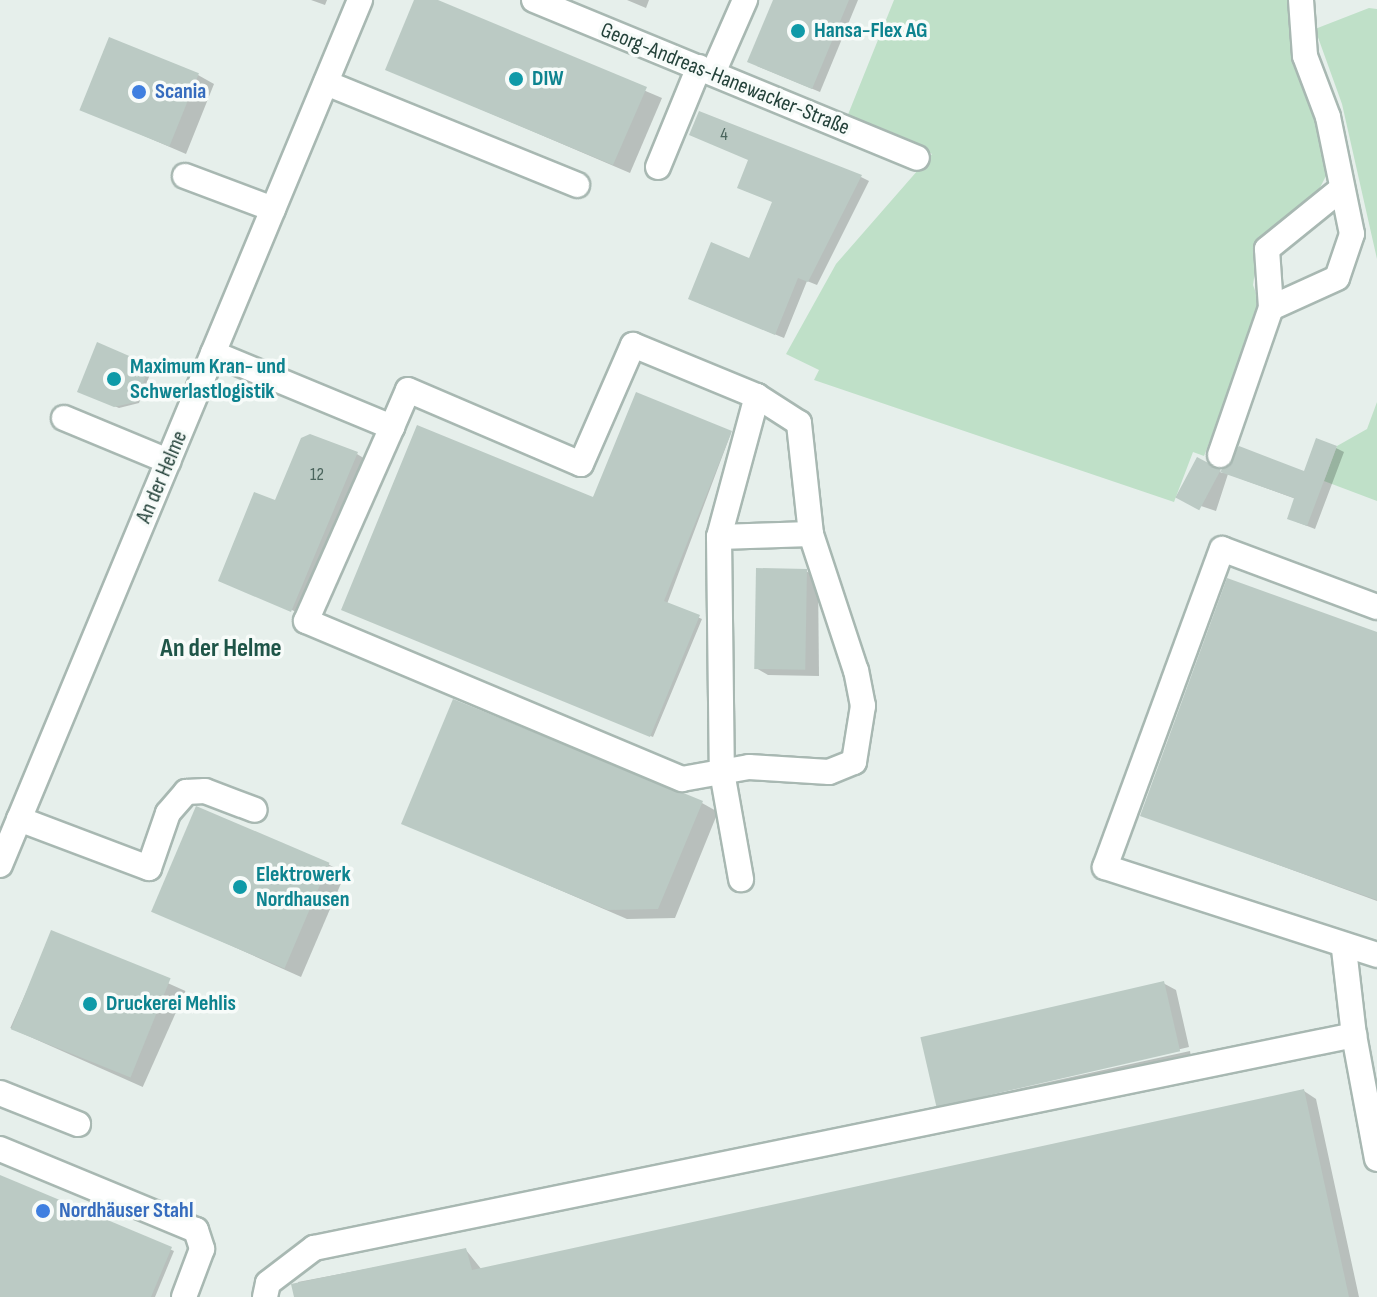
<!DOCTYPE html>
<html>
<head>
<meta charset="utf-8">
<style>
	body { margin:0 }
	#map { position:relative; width:1377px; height:1297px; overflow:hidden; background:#e6efeb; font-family:"Sofia Sans Condensed",sans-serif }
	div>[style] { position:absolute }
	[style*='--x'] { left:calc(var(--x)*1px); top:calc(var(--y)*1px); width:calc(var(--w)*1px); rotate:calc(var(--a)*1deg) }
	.green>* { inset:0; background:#bfe0c8 }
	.shadow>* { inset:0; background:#0003; transform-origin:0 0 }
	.building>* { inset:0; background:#bbcac4; transform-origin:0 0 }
	.roads { filter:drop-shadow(2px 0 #a8b8b2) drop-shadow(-2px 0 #a8b8b2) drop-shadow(0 2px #a8b8b2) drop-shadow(0 -2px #a8b8b2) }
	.minor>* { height:24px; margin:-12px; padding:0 12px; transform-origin:12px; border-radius:12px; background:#fff }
	.dots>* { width:22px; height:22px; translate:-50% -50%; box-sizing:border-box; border:4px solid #f7fbf9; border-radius:50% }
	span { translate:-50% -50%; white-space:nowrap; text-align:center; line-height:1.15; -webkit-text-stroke:7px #f7fbf9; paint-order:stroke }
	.number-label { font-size:18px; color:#4a645c }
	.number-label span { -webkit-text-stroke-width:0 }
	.culture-label { font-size:22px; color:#0d838f; font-weight:700 }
	.left { translate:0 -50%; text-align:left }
	.street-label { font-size:22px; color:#24423a }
	.shop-label { font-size:22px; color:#366cbe; font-weight:700 }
	.quarter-label { font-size:26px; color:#1f5548; font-weight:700 }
</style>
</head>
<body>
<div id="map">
	<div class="green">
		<i style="clip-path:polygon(894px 0,1294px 0,1326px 176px,1312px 203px,1259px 246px,1253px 285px,1261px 307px,1204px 456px,1193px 452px,1174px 502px,814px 380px,819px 370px,786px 354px,836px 264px,932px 154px,847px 117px)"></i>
		<i style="clip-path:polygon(1369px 8px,1377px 9px,1377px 259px,1342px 104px,1315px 29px)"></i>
		<i style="clip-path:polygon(1377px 402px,1377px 501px,1324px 481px,1337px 446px,1367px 429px)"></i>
	</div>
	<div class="shadow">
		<i style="clip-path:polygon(311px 0,327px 0,325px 5px)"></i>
		<i style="clip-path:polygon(416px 0,432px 0,662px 98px,630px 173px,387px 69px)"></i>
		<i style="clip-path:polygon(627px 0,649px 0,646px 8px)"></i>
		<i style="clip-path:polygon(775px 0,858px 0,820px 92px,757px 66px)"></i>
		<i style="clip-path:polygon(198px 75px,214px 84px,186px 154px,82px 109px)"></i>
		<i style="clip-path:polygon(861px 177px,869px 181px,817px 285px,807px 281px,784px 338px,699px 303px,751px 261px,774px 202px,739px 188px)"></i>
		<i style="clip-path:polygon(98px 344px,152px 369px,139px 403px,119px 408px,83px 393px)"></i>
		<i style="clip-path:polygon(731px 433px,667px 604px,702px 619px,653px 737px,346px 611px)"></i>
		<i style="clip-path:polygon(1336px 448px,1344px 452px,1315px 529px,1297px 522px,1296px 499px,1228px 474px,1216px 511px,1192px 503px,1198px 460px,1222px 473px,1305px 474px)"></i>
		<i style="clip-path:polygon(357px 454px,370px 462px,301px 614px,232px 584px,276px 503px)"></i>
		<i style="clip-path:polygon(806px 571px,818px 578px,819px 676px,768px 675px,756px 668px)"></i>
		<i style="clip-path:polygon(1377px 634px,1377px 901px,1142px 815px)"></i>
		<i style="clip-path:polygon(702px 803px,718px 812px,675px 918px,627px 919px,404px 823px)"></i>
		<i style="clip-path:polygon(328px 864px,345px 874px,301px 977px,154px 911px)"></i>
		<i style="left:53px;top:932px;width:145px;height:105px;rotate:24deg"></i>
		<i style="clip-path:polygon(1163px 983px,1176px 990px,1189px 1047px,945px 1105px,1190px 1051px,1191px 1057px,950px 1111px,937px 1104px)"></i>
		<i style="clip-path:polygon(1304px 1091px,1316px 1099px,1359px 1297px,301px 1297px,298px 1282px,466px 1250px,482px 1270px)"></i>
		<i style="clip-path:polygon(0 1177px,174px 1251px,155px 1297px,0 1297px)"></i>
	</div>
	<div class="building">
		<i style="clip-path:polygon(414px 0,438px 0,647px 87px,613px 165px,385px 70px)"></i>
		<i style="clip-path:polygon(773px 0,849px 0,812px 89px,747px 62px)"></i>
		<i style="left:109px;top:37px;width:97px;height:79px;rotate:22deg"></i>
		<i style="clip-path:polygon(699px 111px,862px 175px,808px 282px,798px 278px,775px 335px,688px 299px,711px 242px,749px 258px,772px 202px,737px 188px,748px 160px,689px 135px)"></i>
		<i style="clip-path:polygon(97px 342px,150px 365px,136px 402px,114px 407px,77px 392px)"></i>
		<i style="clip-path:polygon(636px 392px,732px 431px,664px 601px,700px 615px,650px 737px,341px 610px,417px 425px,593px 497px)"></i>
		<i style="clip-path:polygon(310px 434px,358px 452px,291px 612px,218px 581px,254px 492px,275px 500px,301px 438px)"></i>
		<i style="clip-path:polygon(1316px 438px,1337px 446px,1307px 526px,1287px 519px,1294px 498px,1220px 472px,1239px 446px,1304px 471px)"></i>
		<i style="left:1197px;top:457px;width:27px;height:46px;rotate:28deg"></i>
		<i style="left:756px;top:568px;width:51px;height:101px;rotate:1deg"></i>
		<i style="clip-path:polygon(1227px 578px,1377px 632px,1377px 900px,1140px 816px)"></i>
		<i style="clip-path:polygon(453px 699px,703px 801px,658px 909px,608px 910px,401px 824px)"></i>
		<i style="left:196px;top:806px;width:145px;height:115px;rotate:23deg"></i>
		<i style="left:51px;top:930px;width:129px;height:107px;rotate:22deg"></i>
		<i style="left:1164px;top:981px;width:72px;height:250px;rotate:77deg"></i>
		<i style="clip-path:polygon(1304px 1089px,1349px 1297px,294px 1297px,291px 1284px,466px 1248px,472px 1270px)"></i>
		<i style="clip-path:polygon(0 1175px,172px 1247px,151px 1297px,0 1297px)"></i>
	</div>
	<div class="roads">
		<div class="minor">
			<i style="--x:534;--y:0;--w:414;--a:22.4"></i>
			<i style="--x:1301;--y:0;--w:56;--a:85.9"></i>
			<i style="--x:1305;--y:56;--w:65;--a:69.3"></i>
			<i style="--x:1328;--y:117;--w:119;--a:78.4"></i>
			<i style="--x:1352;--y:234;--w:46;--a:108.8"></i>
			<i style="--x:1337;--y:278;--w:72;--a:155.6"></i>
			<i style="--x:1271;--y:308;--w:59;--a:-93.9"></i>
			<i style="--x:1267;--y:249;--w:95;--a:-39"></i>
			<i style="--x:713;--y:73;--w:80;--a:-66.3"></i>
			<i style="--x:326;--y:83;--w:271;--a:22.1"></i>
			<i style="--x:658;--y:167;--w:108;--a:-67.7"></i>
			<i style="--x:185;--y:176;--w:94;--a:20.6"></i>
			<i style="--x:213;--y:353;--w:194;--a:22.5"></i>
			<i style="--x:392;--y:427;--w:40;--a:-66.6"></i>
			<i style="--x:408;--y:390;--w:188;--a:23.2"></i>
			<i style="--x:581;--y:464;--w:130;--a:-66.4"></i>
			<i style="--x:633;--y:345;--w:134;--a:22.4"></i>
			<i style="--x:757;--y:396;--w:146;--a:105.1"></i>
			<i style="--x:719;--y:537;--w:235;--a:89.3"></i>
			<i style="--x:722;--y:772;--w:109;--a:79.9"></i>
			<i style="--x:64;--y:418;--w:113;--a:22.5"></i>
			<i style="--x:392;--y:427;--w:212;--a:113.9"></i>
			<i style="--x:306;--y:621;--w:408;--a:22.8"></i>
			<i style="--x:682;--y:779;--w:68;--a:-10.2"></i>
			<i style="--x:749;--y:767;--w:80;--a:3.6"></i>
			<i style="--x:829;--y:772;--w:27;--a:-22"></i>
			<i style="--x:854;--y:762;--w:57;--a:-80.9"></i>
			<i style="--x:863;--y:706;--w:36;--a:-101"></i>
			<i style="--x:856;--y:671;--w:144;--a:-108.2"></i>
			<i style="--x:811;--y:534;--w:112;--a:-96.2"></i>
			<i style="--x:799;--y:423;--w:50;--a:-147.3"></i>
			<i style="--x:1220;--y:455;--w:156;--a:-70.9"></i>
			<i style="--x:719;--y:537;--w:92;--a:-1.9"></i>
			<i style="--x:1377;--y:607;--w:165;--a:-159.5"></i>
			<i style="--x:1222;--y:549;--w:339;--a:110.2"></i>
			<i style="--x:1105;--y:867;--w:286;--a:17.9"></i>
			<i style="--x:19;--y:819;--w:139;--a:20.7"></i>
			<i style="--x:149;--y:868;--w:58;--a:-70.9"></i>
			<i style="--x:168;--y:813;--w:28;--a:-49"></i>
			<i style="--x:186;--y:792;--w:19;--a:-3"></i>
			<i style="--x:205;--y:791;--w:53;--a:20.8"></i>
			<i style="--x:0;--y:865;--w:937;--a:-67.4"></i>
			<i style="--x:1344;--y:949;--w:87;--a:83.4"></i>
			<i style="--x:0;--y:1093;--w:84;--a:21.7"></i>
			<i style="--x:0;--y:1149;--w:212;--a:22.5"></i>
			<i style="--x:196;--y:1230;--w:20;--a:72"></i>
			<i style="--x:202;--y:1249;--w:51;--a:110.6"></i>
			<i style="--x:265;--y:1297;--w:14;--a:-78"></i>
			<i style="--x:268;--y:1283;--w:58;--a:-37.3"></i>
			<i style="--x:314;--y:1248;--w:1062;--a:-11.57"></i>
			<i style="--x:1354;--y:1035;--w:126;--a:79.5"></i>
		</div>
	</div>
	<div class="dots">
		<i style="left:798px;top:31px;background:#0f9aa8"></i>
		<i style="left:516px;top:79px;background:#0f9aa8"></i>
		<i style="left:139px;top:92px;background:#3f7fe0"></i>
		<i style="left:114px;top:379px;background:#0f9aa8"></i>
		<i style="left:240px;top:887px;background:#0f9aa8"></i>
		<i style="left:90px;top:1004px;background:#0f9aa8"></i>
		<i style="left:43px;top:1211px;background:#3f7fe0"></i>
	</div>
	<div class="number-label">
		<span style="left:724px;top:135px">4</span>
		<span style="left:317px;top:475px">12</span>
	</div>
	<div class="culture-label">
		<span class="left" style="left:814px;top:31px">Hansa-Flex AG</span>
		<span class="left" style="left:532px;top:79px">DIW</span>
		<span class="left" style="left:130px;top:379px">Maximum Kran- und<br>Schwerlastlogistik</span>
		<span class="left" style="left:256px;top:887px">Elektrowerk<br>Nordhausen</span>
		<span class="left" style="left:106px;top:1004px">Druckerei Mehlis</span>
	</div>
	<div class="street-label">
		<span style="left:725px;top:79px;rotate:22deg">Georg-Andreas-Hanewacker-Straße</span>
		<span style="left:162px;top:477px;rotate:-67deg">An der Helme</span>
	</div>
	<div class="shop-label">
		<span class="left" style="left:155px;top:92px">Scania</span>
		<span class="left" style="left:59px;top:1211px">Nordhäuser Stahl</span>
	</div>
	<div class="quarter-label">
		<span style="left:221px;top:649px">An der Helme</span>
	</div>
</div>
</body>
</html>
